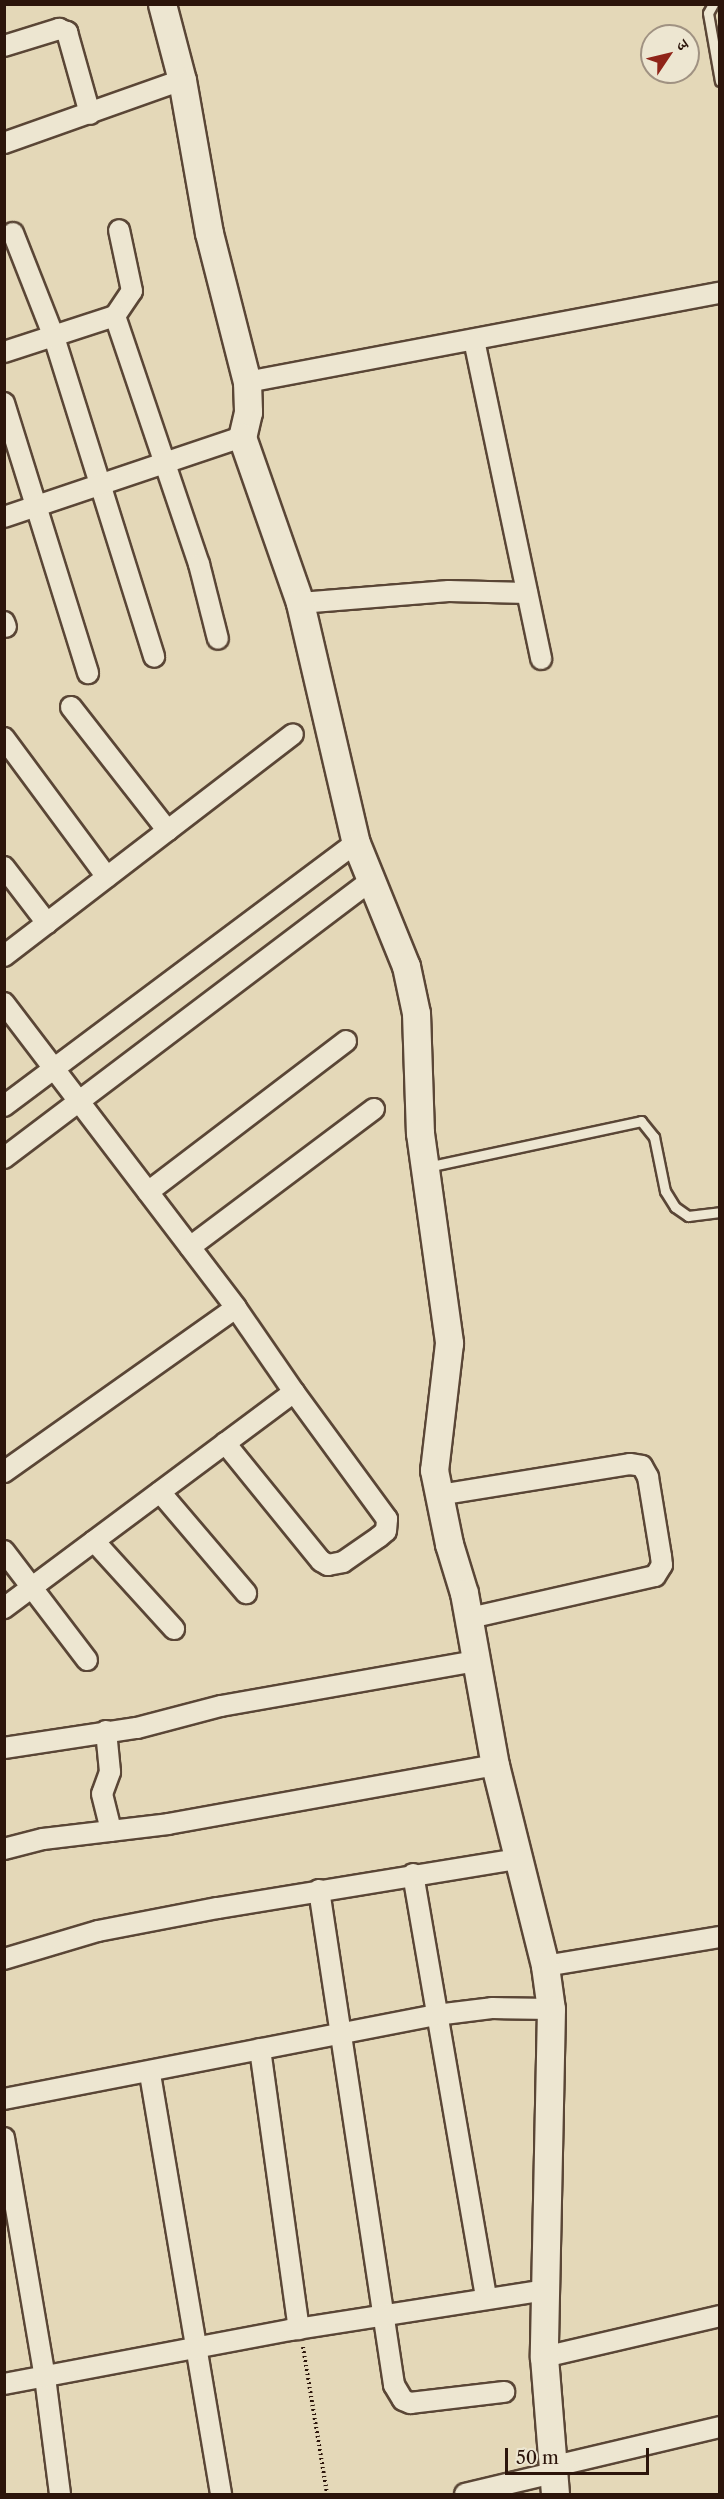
<!DOCTYPE html>
<html>
<head>
<meta charset="utf-8">
<style>
	body { margin:0 }
	#map { position:relative; width:724px; height:2499px; overflow:hidden; background:#e4d8b8; font-family:"Libre Caslon Text","Noto Serif Devanagari",serif }
	div>[style] { position:absolute }
	[style*='--x'] { left:calc(var(--x)*1px); top:calc(var(--y)*1px); width:calc(var(--w)*1px); rotate:calc(var(--a)*1deg) }
	.path>* { height:4px; margin-top:-2px; transform-origin:0; background:repeating-linear-gradient(90deg,#2c150b 0 1.5px,transparent 0 4.5px) }
	.roads { filter:drop-shadow(2px 0 #5a4636) drop-shadow(-2px 0 #5a4636) drop-shadow(0 2px #5a4636) drop-shadow(0 -2px #5a4636) }
	.lane>* { height:9px; margin:-4.5px; padding:0 4.5px; transform-origin:4.5px; border-radius:4.5px; background:#ede6d1 }
	.street>* { height:20px; margin:-10px; padding:0 10px; transform-origin:10px; border-radius:10px; background:#ede6d1 }
	.secondary>* { height:27px; margin:-13.5px; padding:0 13.5px; transform-origin:13.5px; border-radius:13.5px; background:#ede6d1 }
	span { translate:-50% -50%; white-space:nowrap; text-align:center; line-height:1.15; -webkit-text-stroke:4.5px #ede6d1; paint-order:stroke }
	.frame { position:absolute; inset:0; border:6px solid #2c150b; pointer-events:none }
	.north { position:absolute; left:640px; top:24px; width:60px; height:60px; box-sizing:border-box; background:#ede6d1; border:2px solid #a09282; border-radius:50%; rotate:55deg; font-size:16px; font-weight:700; line-height:24px; text-align:center; color:#2c150b }
	.north::after { content:''; display:block; margin:auto; width:21px; height:27px; background:#8f2418; clip-path:polygon(50% 0,100% 100%,50% 72%,0 100%) }
	.scale { position:absolute; left:505px; top:2448px; width:144px; height:27px; box-sizing:border-box; border:3px solid #2c150b; border-top:0; padding-left:8px; font-size:18px; line-height:21px; white-space:nowrap; color:#2c150b; -webkit-text-stroke:4px #ede6d1; paint-order:stroke }
</style>
</head>
<body>
<div id="map">
	<div class="path">
		<i style="--x:303;--y:2347;--w:149;--a:80.7"></i>
	</div>
	<div class="roads">
		<div class="lane">
			<i style="--x:713;--y:4;--w:10;--a:119"></i>
			<i style="--x:708;--y:13;--w:69;--a:80"></i>
			<i style="--x:427;--y:1167;--w:219;--a:-12.1"></i>
			<i style="--x:641;--y:1121;--w:21;--a:51"></i>
			<i style="--x:654;--y:1137;--w:55;--a:78.5"></i>
			<i style="--x:665;--y:1191;--w:19;--a:58"></i>
			<i style="--x:675;--y:1207;--w:16;--a:35"></i>
			<i style="--x:688;--y:1216;--w:32;--a:-7"></i>
		</div>
		<div class="street">
			<i style="--x:4;--y:46;--w:58;--a:-17.2"></i>
			<i style="--x:59;--y:29;--w:9;--a:21"></i>
			<i style="--x:67;--y:32;--w:85;--a:74.3"></i>
			<i style="--x:4;--y:143;--w:189;--a:-19.5"></i>
			<i style="--x:13;--y:233;--w:112;--a:68.5"></i>
			<i style="--x:54;--y:337;--w:335;--a:72.6"></i>
			<i style="--x:115;--y:316;--w:30;--a:-56"></i>
			<i style="--x:132;--y:291;--w:62;--a:-102"></i>
			<i style="--x:474;--y:340;--w:326;--a:78.1"></i>
			<i style="--x:4;--y:352;--w:117;--a:-18"></i>
			<i style="--x:115;--y:316;--w:262;--a:71.3"></i>
			<i style="--x:199;--y:564;--w:77;--a:75.8"></i>
			<i style="--x:247;--y:382;--w:481;--a:-10.7"></i>
			<i style="--x:4;--y:403;--w:283;--a:72.7"></i>
			<i style="--x:4;--y:517;--w:251;--a:-18.6"></i>
			<i style="--x:300;--y:603;--w:149;--a:-4.6"></i>
			<i style="--x:449;--y:591;--w:78;--a:1.5"></i>
			<i style="--x:4;--y:622;--w:5;--a:68"></i>
			<i style="--x:71;--y:707;--w:157;--a:52"></i>
			<i style="--x:4;--y:738;--w:173;--a:53.5"></i>
			<i style="--x:4;--y:867;--w:71;--a:52.5"></i>
			<i style="--x:4;--y:956;--w:364;--a:-37.5"></i>
			<i style="--x:4;--y:1003;--w:383;--a:52.7"></i>
			<i style="--x:236;--y:1308;--w:102;--a:55.4"></i>
			<i style="--x:294;--y:1392;--w:362;--a:143.3"></i>
			<i style="--x:4;--y:1106;--w:439;--a:-36.8"></i>
			<i style="--x:4;--y:1158;--w:458;--a:-37.1"></i>
			<i style="--x:148;--y:1192;--w:249;--a:-37.3"></i>
			<i style="--x:190;--y:1247;--w:230;--a:-36.9"></i>
			<i style="--x:225;--y:1443;--w:152;--a:50.9"></i>
			<i style="--x:321;--y:1561;--w:8;--a:30"></i>
			<i style="--x:328;--y:1565;--w:15;--a:-11"></i>
			<i style="--x:343;--y:1562;--w:44;--a:-34.8"></i>
			<i style="--x:379;--y:1537;--w:9;--a:-41"></i>
			<i style="--x:386;--y:1531;--w:12;--a:-85"></i>
			<i style="--x:387;--y:1519;--w:157;--a:-126.2"></i>
			<i style="--x:4;--y:1472;--w:284;--a:-35.3"></i>
			<i style="--x:160;--y:1492;--w:133;--a:49.6"></i>
			<i style="--x:439;--y:1495;--w:193;--a:-9.2"></i>
			<i style="--x:630;--y:1464;--w:12;--a:9"></i>
			<i style="--x:642;--y:1466;--w:13;--a:61"></i>
			<i style="--x:648;--y:1477;--w:80;--a:80.7"></i>
			<i style="--x:661;--y:1556;--w:9;--a:84"></i>
			<i style="--x:662;--y:1565;--w:13;--a:122"></i>
			<i style="--x:655;--y:1576;--w:190;--a:167.2"></i>
			<i style="--x:94;--y:1541;--w:119;--a:47.7"></i>
			<i style="--x:4;--y:1551;--w:137;--a:52.7"></i>
			<i style="--x:106;--y:1731;--w:41;--a:84.4"></i>
			<i style="--x:110;--y:1772;--w:23;--a:110"></i>
			<i style="--x:102;--y:1794;--w:38;--a:76"></i>
			<i style="--x:4;--y:1748;--w:134;--a:-8.6"></i>
			<i style="--x:137;--y:1728;--w:87;--a:-14.7"></i>
			<i style="--x:221;--y:1706;--w:258;--a:-10"></i>
			<i style="--x:4;--y:1849;--w:40;--a:-14.4"></i>
			<i style="--x:43;--y:1839;--w:126;--a:-6.8"></i>
			<i style="--x:168;--y:1824;--w:332;--a:-10.2"></i>
			<i style="--x:413;--y:1874;--w:430;--a:80.2"></i>
			<i style="--x:319;--y:1890;--w:501;--a:81.38"></i>
			<i style="--x:394;--y:2385;--w:17;--a:59"></i>
			<i style="--x:403;--y:2400;--w:8;--a:23"></i>
			<i style="--x:410;--y:2403;--w:95;--a:-6.7"></i>
			<i style="--x:4;--y:1959;--w:98;--a:-16.6"></i>
			<i style="--x:98;--y:1931;--w:122;--a:-10.9"></i>
			<i style="--x:218;--y:1908;--w:304;--a:-9.3"></i>
			<i style="--x:545;--y:1966;--w:177;--a:-9.4"></i>
			<i style="--x:260;--y:2049;--w:283;--a:82.1"></i>
			<i style="--x:150;--y:2074;--w:426;--a:80.4"></i>
			<i style="--x:4;--y:2099;--w:440;--a:-11"></i>
			<i style="--x:436;--y:2015;--w:56;--a:-7.1"></i>
			<i style="--x:492;--y:2008;--w:59;--a:1"></i>
			<i style="--x:4;--y:2138;--w:242;--a:80.3"></i>
			<i style="--x:45;--y:2377;--w:118;--a:82.7"></i>
			<i style="--x:544;--y:2357;--w:181;--a:-13.1"></i>
			<i style="--x:4;--y:2384;--w:291;--a:-10.7"></i>
			<i style="--x:290;--y:2330;--w:258;--a:-8.9"></i>
			<i style="--x:555;--y:2466;--w:170;--a:-13.3"></i>
			<i style="--x:465;--y:2494;--w:90;--a:-13.4"></i>
		</div>
		<div class="secondary">
			<i style="--x:162;--y:4;--w:79;--a:75.3"></i>
			<i style="--x:182;--y:80;--w:155;--a:80"></i>
			<i style="--x:209;--y:233;--w:154;--a:75.7"></i>
			<i style="--x:247;--y:382;--w:30;--a:88"></i>
			<i style="--x:248;--y:412;--w:26;--a:103"></i>
			<i style="--x:242;--y:437;--w:176;--a:70.7"></i>
			<i style="--x:300;--y:603;--w:246;--a:76.9"></i>
			<i style="--x:356;--y:843;--w:133;--a:67.9"></i>
			<i style="--x:406;--y:966;--w:48;--a:78"></i>
			<i style="--x:416;--y:1013;--w:120;--a:88.1"></i>
			<i style="--x:420;--y:1133;--w:212;--a:82.1"></i>
			<i style="--x:449;--y:1343;--w:128;--a:96.7"></i>
			<i style="--x:434;--y:1470;--w:76;--a:78.5"></i>
			<i style="--x:449;--y:1544;--w:51;--a:73"></i>
			<i style="--x:464;--y:1593;--w:175;--a:79.8"></i>
			<i style="--x:495;--y:1765;--w:207;--a:76"></i>
			<i style="--x:545;--y:1966;--w:43;--a:82.1"></i>
			<i style="--x:551;--y:2009;--w:348;--a:91.2"></i>
			<i style="--x:544;--y:2357;--w:137;--a:85.4"></i>
		</div>
	</div>
	<div class="frame"></div>
	<div class="north">उ</div>
	<div class="scale">50 m</div>
</div>
</body>
</html>
